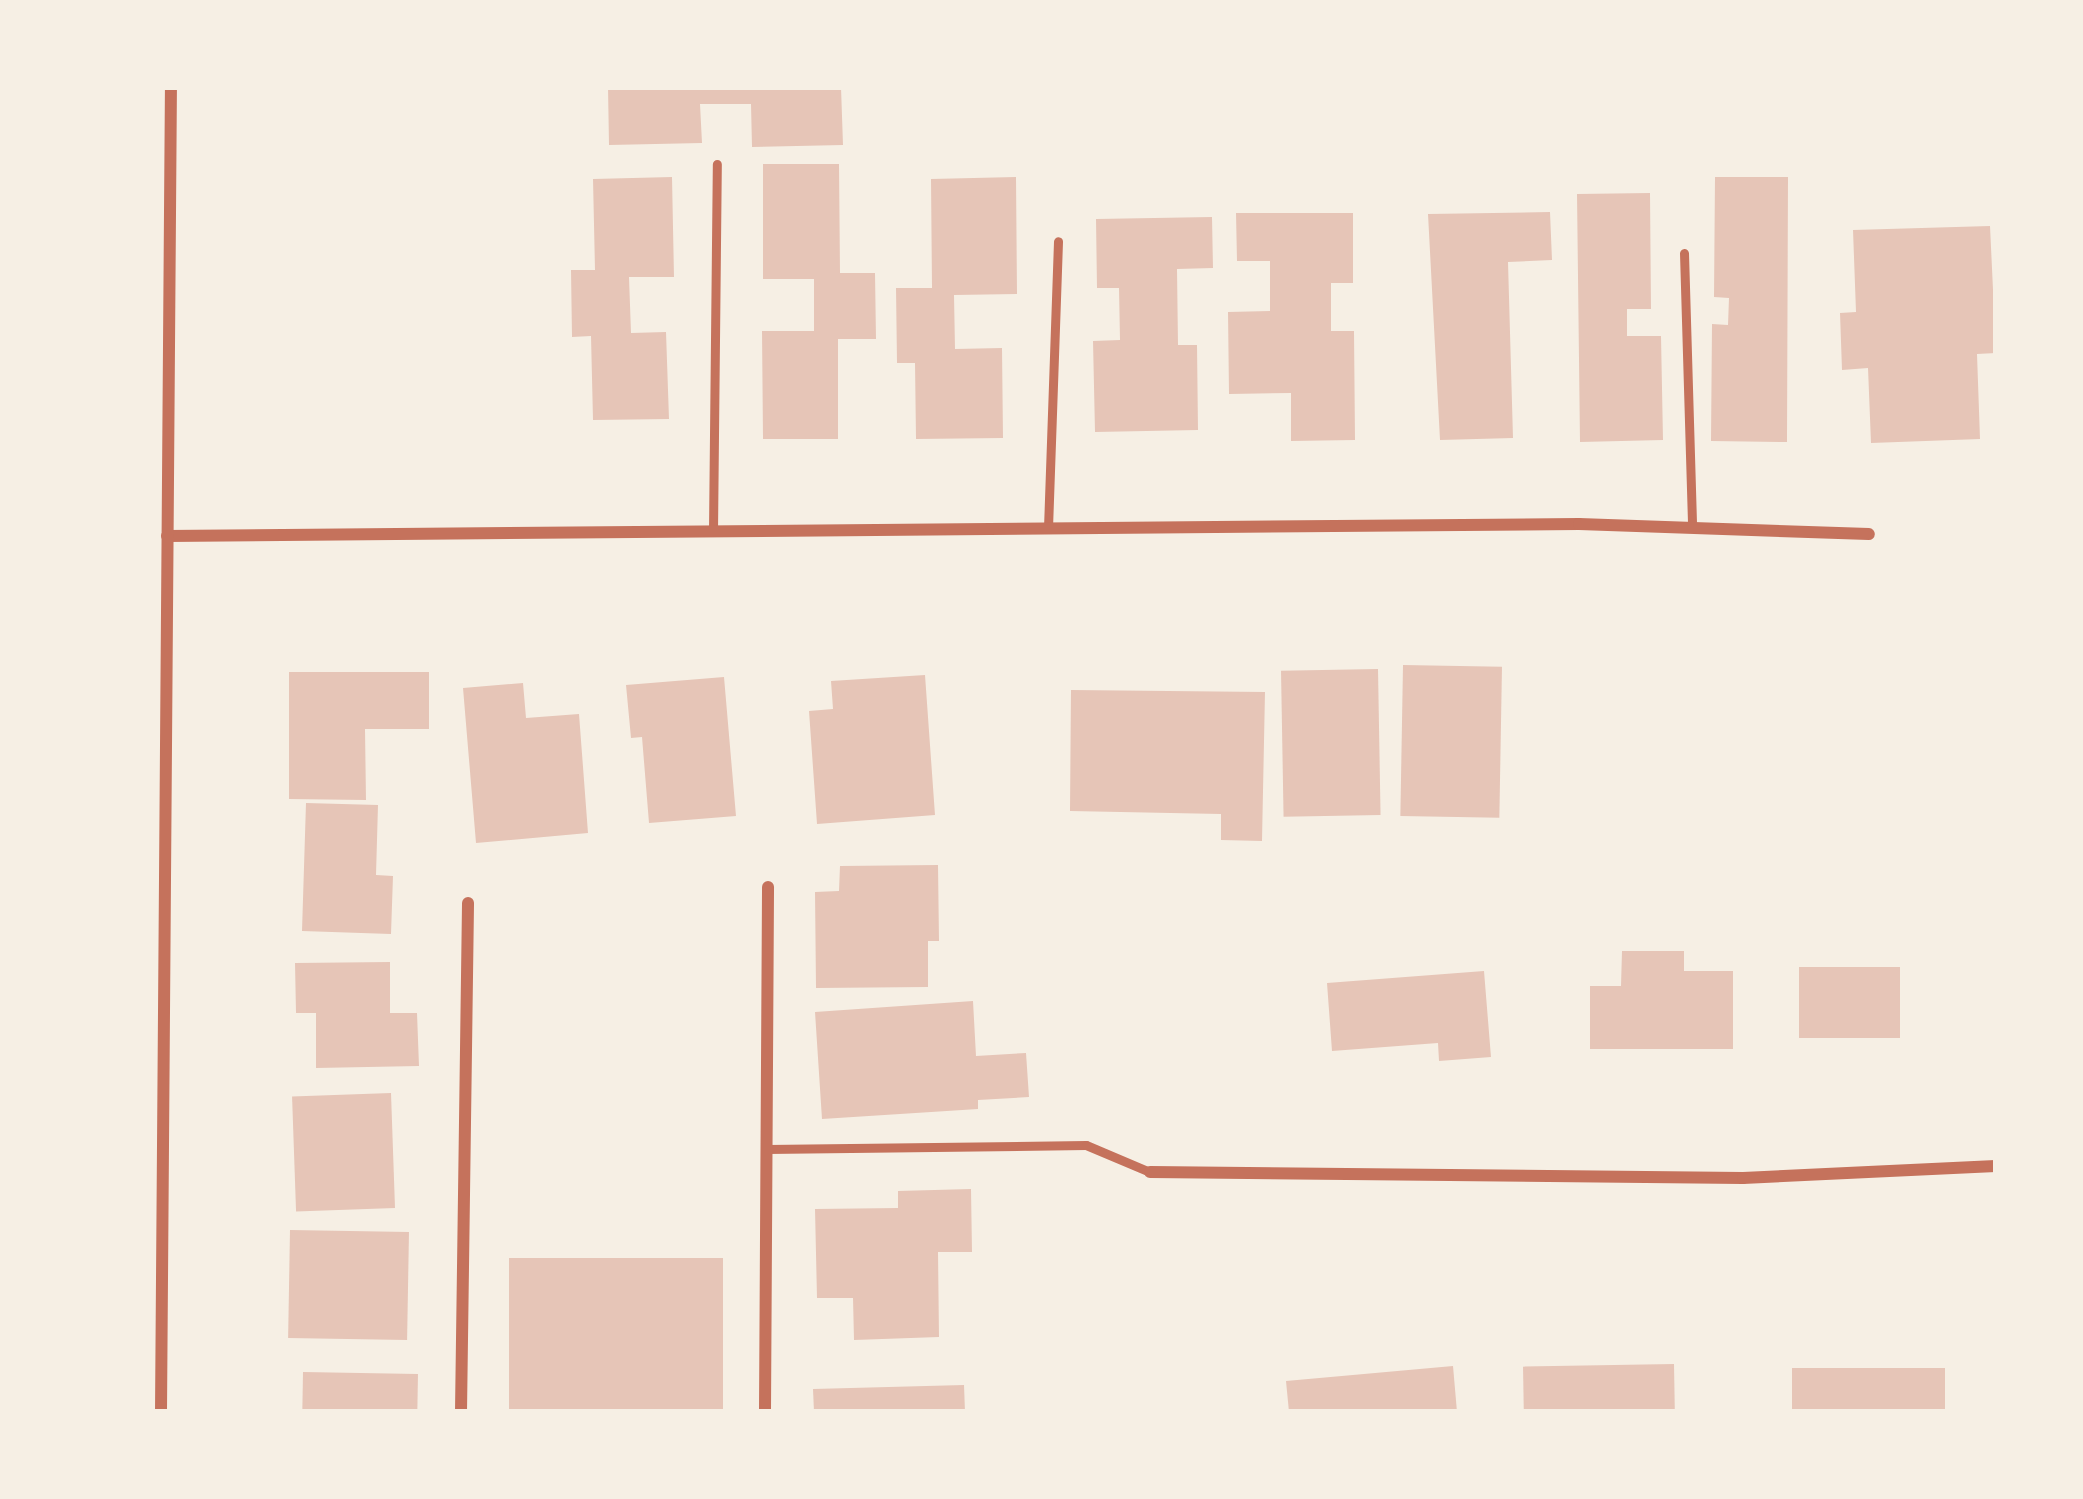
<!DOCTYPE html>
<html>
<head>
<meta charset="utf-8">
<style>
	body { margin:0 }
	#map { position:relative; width:2083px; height:1499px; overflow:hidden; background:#f6efe4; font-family:"Crimson Pro",serif }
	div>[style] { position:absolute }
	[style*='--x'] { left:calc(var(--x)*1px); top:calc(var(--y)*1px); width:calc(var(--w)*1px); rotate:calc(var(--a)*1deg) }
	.building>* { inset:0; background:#e6c5b7; transform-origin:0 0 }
	.service>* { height:9px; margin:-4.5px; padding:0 4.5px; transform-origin:4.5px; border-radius:4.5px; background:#c5725c }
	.minor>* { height:12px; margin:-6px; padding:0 6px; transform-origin:6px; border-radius:6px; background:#c5725c }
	span { translate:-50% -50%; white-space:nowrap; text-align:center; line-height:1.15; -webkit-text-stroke:12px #f6efe4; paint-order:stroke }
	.frame { position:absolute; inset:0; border:90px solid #f6efe4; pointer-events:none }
</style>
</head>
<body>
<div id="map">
	<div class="building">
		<i style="clip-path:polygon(608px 87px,841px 87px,843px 145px,752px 147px,751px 104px,700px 104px,702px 143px,609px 145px)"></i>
		<i style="clip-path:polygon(763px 164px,839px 164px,840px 273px,875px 273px,876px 339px,838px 339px,838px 439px,763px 439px,762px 331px,814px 331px,814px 279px,763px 279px)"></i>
		<i style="clip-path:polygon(672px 177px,674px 277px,629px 277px,631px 333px,666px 332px,669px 419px,593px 420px,591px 336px,572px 337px,571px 270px,595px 270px,593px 179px)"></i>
		<i style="clip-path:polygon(1016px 177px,1017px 294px,954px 295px,955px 349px,1002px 348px,1003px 438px,916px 439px,915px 363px,897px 363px,896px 288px,932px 288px,931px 179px)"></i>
		<i style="clip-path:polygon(1715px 177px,1788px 177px,1787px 442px,1711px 441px,1712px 324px,1728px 325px,1729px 298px,1714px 297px)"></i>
		<i style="clip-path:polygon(1650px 193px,1651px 309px,1627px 309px,1627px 336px,1661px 336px,1663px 440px,1580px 442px,1577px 194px)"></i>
		<i style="clip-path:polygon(1550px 212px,1552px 260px,1508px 262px,1513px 438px,1440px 440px,1428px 214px)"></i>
		<i style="clip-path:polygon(1236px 213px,1353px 213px,1353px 283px,1331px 283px,1331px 331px,1354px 331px,1355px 440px,1291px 441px,1291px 393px,1229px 394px,1228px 312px,1270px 311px,1270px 261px,1237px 261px)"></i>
		<i style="clip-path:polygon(1212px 217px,1213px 268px,1177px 269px,1178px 345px,1197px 345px,1198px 430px,1095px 432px,1093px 341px,1120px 340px,1119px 288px,1097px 288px,1096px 219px)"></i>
		<i style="clip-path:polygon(1990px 226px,1996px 353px,1977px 354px,1980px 439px,1871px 443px,1868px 368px,1842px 370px,1840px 313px,1856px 312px,1853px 230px)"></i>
		<i style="left:1403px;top:665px;width:99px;height:151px;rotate:1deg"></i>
		<i style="left:1378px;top:669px;width:146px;height:97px;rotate:89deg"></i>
		<i style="clip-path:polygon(289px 672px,429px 672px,429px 729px,365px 729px,366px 800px,289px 799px)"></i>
		<i style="clip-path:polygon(925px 675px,935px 815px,817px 824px,809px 711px,833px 709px,831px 681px)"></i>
		<i style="clip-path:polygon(724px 677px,736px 816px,649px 823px,642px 737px,631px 738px,626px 685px)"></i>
		<i style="clip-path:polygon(523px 683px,526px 718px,579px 714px,588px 833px,476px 843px,463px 688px)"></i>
		<i style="clip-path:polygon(1071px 690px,1265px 692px,1262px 841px,1221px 840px,1221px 814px,1070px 811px)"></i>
		<i style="clip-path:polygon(306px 803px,378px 805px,376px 875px,393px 876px,391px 934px,302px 931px)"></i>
		<i style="clip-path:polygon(938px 865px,939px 941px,928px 941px,928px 987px,816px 988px,815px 892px,839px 891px,840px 866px)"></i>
		<i style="clip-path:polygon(1622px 951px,1684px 951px,1684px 971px,1733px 971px,1733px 1049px,1590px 1049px,1590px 986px,1621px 986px)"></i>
		<i style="clip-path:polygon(390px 962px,390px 1013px,417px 1013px,419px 1066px,316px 1068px,316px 1013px,296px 1013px,295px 963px)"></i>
		<i style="left:1799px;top:967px;width:101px;height:71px"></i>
		<i style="clip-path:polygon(1484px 971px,1491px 1057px,1439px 1061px,1438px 1043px,1332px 1051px,1327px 983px)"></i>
		<i style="clip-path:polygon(973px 1001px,976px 1056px,1026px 1053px,1029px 1097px,978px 1100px,978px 1109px,822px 1119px,815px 1012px)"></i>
		<i style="left:391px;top:1093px;width:115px;height:99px;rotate:88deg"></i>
		<i style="clip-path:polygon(971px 1189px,972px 1252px,938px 1252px,939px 1337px,854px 1340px,853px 1298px,817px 1298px,815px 1209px,898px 1208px,898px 1191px)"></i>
		<i style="left:290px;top:1230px;width:119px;height:108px;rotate:1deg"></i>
		<i style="left:723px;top:1258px;width:154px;height:214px;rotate:90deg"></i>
		<i style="left:1674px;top:1364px;width:48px;height:151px;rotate:89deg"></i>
		<i style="clip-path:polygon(1453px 1366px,1457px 1412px,1289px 1412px,1286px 1381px)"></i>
		<i style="left:1945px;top:1368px;width:44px;height:153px;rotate:90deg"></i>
		<i style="left:303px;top:1372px;width:115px;height:40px;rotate:1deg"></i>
		<i style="clip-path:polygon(964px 1385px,965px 1412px,814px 1412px,813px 1389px)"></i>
	</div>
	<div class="service">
		<i style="--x:1684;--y:253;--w:275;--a:88.3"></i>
		<i style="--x:1048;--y:528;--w:287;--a:-88"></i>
		<i style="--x:713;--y:531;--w:367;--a:-89.4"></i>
		<i style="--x:767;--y:1149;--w:319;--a:-0.7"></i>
		<i style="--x:1086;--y:1145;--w:69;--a:22.9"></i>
	</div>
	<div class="minor">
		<i style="--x:167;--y:536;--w:1412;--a:-0.49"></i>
		<i style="--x:1579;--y:524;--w:290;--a:2"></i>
		<i style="--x:1150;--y:1172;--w:593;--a:0.58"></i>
		<i style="--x:1743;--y:1178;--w:253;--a:-2.7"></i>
		<i style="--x:161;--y:1412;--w:1325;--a:-89.57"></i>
		<i style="--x:461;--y:1412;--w:509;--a:-89.21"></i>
		<i style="--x:765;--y:1412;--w:525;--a:-89.67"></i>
	</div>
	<div class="frame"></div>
</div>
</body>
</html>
